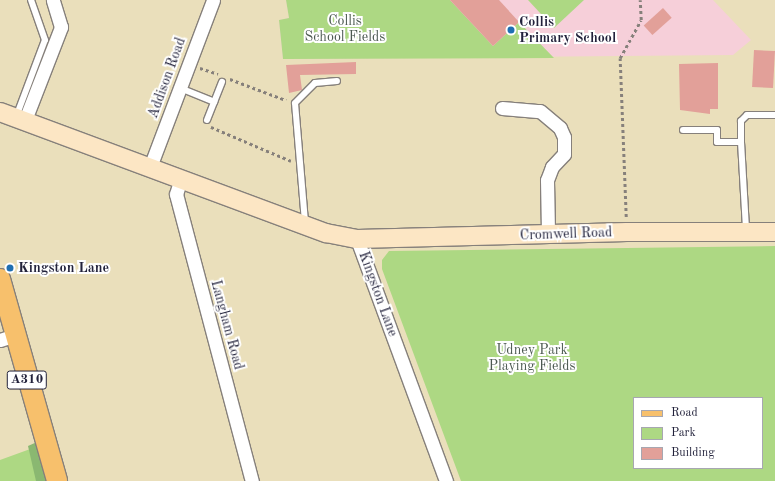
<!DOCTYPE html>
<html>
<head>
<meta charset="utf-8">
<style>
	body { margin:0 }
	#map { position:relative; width:775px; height:481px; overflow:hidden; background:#eadfbb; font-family:"Old Standard TT",serif }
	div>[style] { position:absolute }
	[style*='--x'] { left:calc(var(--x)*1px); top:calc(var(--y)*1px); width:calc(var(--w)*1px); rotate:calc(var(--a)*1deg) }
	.built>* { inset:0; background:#f6cfd9 }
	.green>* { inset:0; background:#add883 }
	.forest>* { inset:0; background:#8ab871 }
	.building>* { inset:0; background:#e2a099; transform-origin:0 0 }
	.path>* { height:2.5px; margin-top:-1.25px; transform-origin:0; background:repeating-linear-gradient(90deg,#86807b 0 3px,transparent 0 6px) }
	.roads { filter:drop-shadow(1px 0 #86807b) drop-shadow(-1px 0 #86807b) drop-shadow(0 1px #86807b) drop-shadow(0 -1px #86807b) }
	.lane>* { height:6px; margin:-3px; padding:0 3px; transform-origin:3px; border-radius:3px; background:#fff }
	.street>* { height:13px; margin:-6.5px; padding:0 6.5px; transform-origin:6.5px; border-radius:6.5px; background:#fff }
	.secondary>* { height:18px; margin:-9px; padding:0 9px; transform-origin:9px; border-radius:9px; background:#fce6c4 }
	.primary>* { height:20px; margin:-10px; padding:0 10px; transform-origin:10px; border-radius:10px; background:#f7c06c }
	.dots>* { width:11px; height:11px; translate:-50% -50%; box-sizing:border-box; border:2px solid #fff; border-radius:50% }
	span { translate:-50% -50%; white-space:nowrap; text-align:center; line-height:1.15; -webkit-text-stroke:4px #fff; paint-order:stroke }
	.shield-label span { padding:1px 3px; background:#fff; border:1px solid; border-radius:3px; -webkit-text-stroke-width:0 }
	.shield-label { font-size:13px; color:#22223b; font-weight:700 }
	.park-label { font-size:14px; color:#4c5951 }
	.poi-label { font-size:14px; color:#22223b; font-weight:700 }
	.left { translate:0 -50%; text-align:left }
	.street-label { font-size:14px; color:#22223b }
	.legend { position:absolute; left:633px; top:397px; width:130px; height:72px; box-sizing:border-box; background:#fff; border:1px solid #a7a7b1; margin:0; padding:5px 7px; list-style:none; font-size:12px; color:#22223b }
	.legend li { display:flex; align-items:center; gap:8px; height:20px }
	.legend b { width:20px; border:1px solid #a7a7b1 }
</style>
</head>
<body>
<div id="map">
	<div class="built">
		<i style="clip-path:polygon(286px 0,713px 0,751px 40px,733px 55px,283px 59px,279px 20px,289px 18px)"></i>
	</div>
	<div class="green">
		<i style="clip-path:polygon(286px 0,450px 0,493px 46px,519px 22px,554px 58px,283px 59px,279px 20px,289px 18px)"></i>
		<i style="clip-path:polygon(528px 0,584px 0,554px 28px)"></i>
		<i style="clip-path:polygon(evenodd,775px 246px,775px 481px,461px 481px,382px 269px,382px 260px,389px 251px,775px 246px,634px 398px,762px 398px,762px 468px,634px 468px,634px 398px)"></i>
		<i style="clip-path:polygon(33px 448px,42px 481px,0 481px,0 460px)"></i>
	</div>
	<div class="forest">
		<i style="clip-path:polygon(37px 442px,52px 481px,36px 481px,28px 446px)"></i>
	</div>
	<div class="building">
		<i style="clip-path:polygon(450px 0,499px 0,519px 22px,493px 46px)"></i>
		<i style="left:663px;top:8px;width:13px;height:26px;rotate:48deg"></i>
		<i style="left:754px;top:50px;width:21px;height:37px;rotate:3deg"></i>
		<i style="clip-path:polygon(356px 62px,356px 74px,300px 75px,302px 90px,289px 93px,286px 65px)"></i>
		<i style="clip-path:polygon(718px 63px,718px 109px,710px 109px,710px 114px,680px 110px,679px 64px)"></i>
	</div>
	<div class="path">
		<i style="--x:200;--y:68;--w:19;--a:18"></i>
		<i style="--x:230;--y:79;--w:60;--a:20.6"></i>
		<i style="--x:211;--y:127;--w:87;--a:23"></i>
		<i style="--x:626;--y:217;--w:159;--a:-92.2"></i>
		<i style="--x:620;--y:58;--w:43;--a:-61.1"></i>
		<i style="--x:641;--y:20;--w:20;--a:-93"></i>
	</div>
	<div class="roads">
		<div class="lane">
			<i style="--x:180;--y:88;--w:37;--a:22"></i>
			<i style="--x:16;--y:117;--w:82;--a:-69.4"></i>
			<i style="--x:45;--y:40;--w:42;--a:-109.3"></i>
			<i style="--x:207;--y:120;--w:41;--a:-68.5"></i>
			<i style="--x:683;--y:130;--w:34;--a:0"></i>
			<i style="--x:717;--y:130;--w:12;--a:90"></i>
			<i style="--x:717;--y:142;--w:24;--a:0"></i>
			<i style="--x:741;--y:142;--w:88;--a:86.7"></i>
			<i style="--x:741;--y:142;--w:21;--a:-90"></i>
			<i style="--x:741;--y:121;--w:8;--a:-45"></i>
			<i style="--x:747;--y:115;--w:28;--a:0"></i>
			<i style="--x:305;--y:222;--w:119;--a:-94.8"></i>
			<i style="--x:295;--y:103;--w:28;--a:-45"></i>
			<i style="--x:315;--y:83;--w:22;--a:-5"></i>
		</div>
		<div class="street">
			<i style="--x:502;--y:108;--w:38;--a:5"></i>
			<i style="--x:540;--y:111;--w:26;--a:40"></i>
			<i style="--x:560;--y:128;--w:10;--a:66"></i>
			<i style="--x:564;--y:137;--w:17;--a:90"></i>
			<i style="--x:564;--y:154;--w:18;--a:133"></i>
			<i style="--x:552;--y:167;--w:14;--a:111"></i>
			<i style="--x:547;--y:180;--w:54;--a:88.9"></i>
			<i style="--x:25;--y:120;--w:100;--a:-68.8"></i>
			<i style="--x:61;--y:27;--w:28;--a:-107"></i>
			<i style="--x:150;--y:167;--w:178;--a:-69.3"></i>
			<i style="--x:181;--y:178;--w:17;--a:107"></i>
			<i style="--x:176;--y:194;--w:297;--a:75.2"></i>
			<i style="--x:357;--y:239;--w:258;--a:69.8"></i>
			<i style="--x:0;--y:340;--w:16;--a:-18"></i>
		</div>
		<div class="secondary">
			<i style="--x:0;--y:112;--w:348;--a:20.4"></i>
			<i style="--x:326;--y:233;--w:32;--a:11"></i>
			<i style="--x:357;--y:239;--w:270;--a:-1.5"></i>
			<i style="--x:627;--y:232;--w:148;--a:0"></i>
		</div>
		<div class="primary">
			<i style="--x:0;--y:279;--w:210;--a:74.2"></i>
		</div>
	</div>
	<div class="dots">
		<i style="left:511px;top:30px;background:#1f6fb2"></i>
		<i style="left:10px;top:268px;background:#1f6fb2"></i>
	</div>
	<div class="shield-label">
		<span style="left:27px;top:380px">A310</span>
	</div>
	<div class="park-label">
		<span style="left:345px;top:29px">Collis<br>School Fields</span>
		<span style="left:532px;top:358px">Udney Park<br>Playing Fields</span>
	</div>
	<div class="poi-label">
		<span class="left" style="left:519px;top:30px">Collis<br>Primary School</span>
		<span class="left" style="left:18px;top:268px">Kingston Lane</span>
	</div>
	<div class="street-label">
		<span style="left:167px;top:78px;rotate:-70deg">Addison Road</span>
		<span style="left:566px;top:234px;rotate:-2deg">Cromwell Road</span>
		<span style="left:378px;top:294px;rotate:70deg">Kingston Lane</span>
		<span style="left:227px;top:325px;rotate:75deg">Langham Road</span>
	</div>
	<ul class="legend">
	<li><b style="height:5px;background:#f7c06c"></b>Road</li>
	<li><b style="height:11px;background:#add883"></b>Park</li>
	<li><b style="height:11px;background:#e2a099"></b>Building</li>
	</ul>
</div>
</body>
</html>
